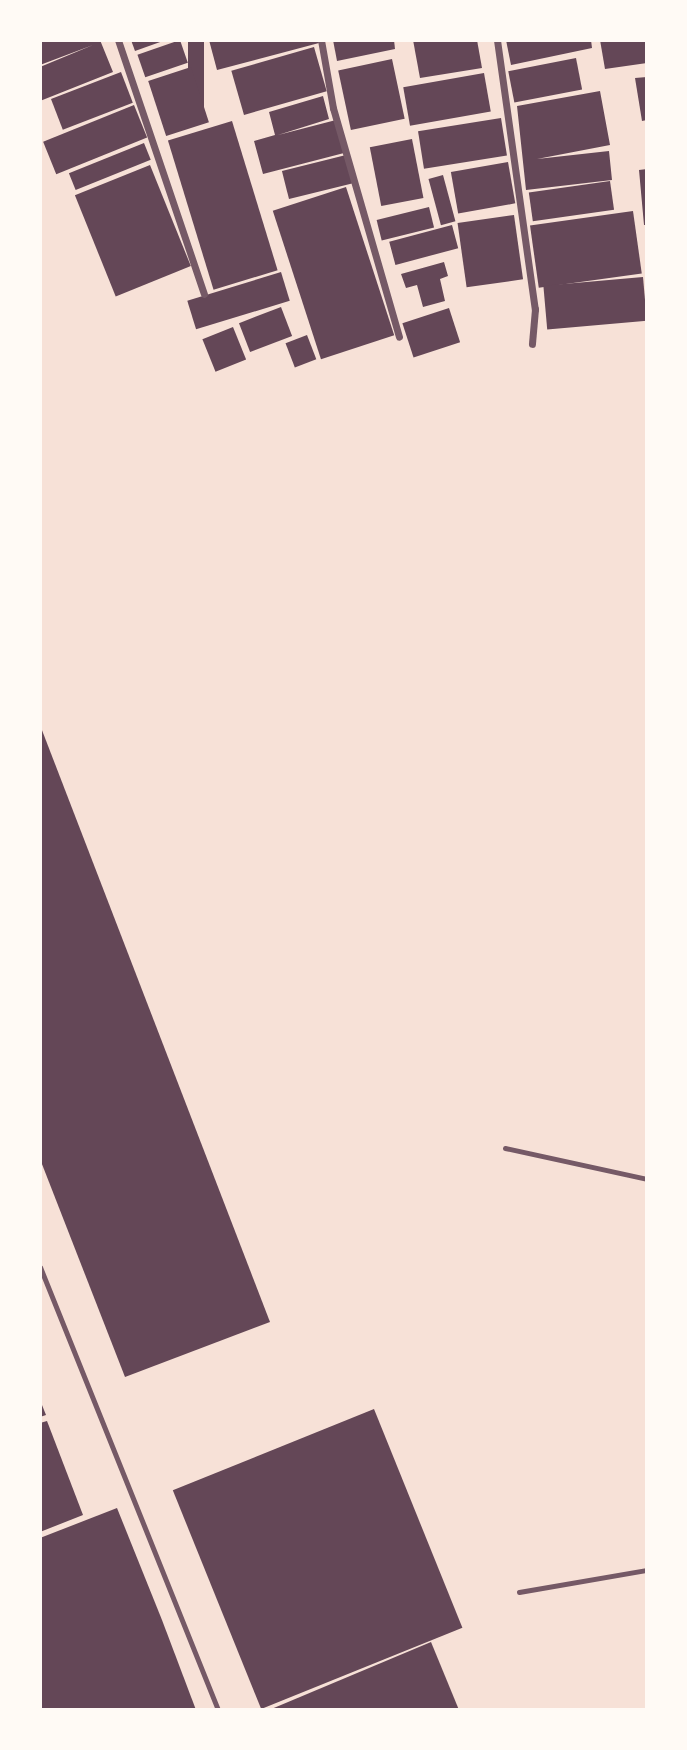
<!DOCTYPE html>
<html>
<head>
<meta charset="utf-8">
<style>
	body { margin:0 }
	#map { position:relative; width:687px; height:1750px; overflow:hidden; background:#f7e1d7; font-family:"Asap Condensed",sans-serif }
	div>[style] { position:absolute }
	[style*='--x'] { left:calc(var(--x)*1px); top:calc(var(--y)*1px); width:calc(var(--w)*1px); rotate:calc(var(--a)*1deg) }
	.building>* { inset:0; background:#644757; transform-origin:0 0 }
	.service>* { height:5px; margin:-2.5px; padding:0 2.5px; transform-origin:2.5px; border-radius:2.5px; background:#755966 }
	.minor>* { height:7px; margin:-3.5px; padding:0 3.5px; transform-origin:3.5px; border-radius:3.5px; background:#755966 }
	span { translate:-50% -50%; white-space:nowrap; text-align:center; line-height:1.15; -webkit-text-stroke:5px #fffaf5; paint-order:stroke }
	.frame { position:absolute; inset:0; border:42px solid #fffaf5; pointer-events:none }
</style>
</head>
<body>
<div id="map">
	<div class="building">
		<i style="clip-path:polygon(40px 40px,100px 40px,113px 72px,40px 101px,40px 67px,93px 45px,40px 65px)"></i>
		<i style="clip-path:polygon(131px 40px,163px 40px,163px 41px,135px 51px)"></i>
		<i style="left:180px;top:40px;width:24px;height:45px;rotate:71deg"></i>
		<i style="left:188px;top:40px;width:16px;height:80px"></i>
		<i style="clip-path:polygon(209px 40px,318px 40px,319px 43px,217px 70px)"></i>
		<i style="clip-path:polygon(333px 40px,394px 40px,395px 49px,337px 61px)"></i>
		<i style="clip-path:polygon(413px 40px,477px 40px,482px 68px,420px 78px)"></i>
		<i style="clip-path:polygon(506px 40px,591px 40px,592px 48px,511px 65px)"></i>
		<i style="clip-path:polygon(600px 40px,647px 40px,647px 63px,605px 69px)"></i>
		<i style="left:314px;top:47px;width:46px;height:86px;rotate:74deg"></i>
		<i style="left:576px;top:58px;width:32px;height:69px;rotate:79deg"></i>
		<i style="left:392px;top:59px;width:61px;height:55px;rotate:78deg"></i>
		<i style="left:191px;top:67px;width:58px;height:45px;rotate:72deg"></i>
		<i style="left:121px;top:72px;width:33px;height:75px;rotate:69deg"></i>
		<i style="left:484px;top:73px;width:39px;height:82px;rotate:80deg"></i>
		<i style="clip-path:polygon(647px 77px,647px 120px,642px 121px,635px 78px)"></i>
		<i style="clip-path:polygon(600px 91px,610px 145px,537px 159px,609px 151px,612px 180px,526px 190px,517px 106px)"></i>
		<i style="clip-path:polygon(323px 96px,329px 119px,278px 135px,336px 120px,344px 153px,263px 174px,254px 141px,275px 135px,269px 112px)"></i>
		<i style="left:134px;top:105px;width:35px;height:98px;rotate:68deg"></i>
		<i style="left:501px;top:118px;width:38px;height:84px;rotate:81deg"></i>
		<i style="left:232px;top:121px;width:156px;height:67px;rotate:73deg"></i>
		<i style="left:412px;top:139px;width:60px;height:43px;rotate:79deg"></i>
		<i style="left:144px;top:143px;width:18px;height:81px;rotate:68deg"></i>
		<i style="left:346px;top:155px;width:29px;height:66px;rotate:76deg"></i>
		<i style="left:508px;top:162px;width:42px;height:58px;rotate:80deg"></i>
		<i style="left:150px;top:165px;width:109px;height:81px;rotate:68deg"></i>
		<i style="clip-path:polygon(647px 169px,647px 225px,644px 225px,639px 170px)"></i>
		<i style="left:443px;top:175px;width:48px;height:15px;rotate:75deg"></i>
		<i style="left:610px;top:181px;width:29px;height:82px;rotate:82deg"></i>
		<i style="left:346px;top:187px;width:156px;height:77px;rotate:72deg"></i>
		<i style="left:429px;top:207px;width:21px;height:54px;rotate:76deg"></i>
		<i style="left:633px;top:211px;width:63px;height:104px;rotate:82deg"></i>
		<i style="left:514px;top:215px;width:65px;height:57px;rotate:82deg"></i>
		<i style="left:452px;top:225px;width:24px;height:65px;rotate:75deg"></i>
		<i style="clip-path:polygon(444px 262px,448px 276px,440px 279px,445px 301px,423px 307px,417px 285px,406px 288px,401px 274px)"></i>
		<i style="left:281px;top:272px;width:30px;height:98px;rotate:73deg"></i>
		<i style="left:643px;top:277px;width:44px;height:100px;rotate:85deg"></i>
		<i style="left:281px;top:307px;width:31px;height:45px;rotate:69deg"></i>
		<i style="left:449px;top:308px;width:36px;height:49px;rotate:72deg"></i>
		<i style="left:233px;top:327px;width:35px;height:33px;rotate:68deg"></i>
		<i style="left:307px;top:335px;width:26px;height:23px;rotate:69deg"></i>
		<i style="clip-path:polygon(40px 725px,270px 1322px,125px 1377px,40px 1159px)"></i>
		<i style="clip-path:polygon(40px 1400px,46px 1415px,40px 1417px)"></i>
		<i style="left:374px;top:1409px;width:236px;height:217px;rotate:68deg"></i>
		<i style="clip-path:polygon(47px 1421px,83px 1515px,40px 1532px,40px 1423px)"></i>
		<i style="clip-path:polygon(117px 1508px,162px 1620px,196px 1710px,42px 1710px,40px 1704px,40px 1538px)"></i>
		<i style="clip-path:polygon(431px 1642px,459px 1710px,269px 1710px)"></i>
	</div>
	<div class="service">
		<i style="--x:505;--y:1148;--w:145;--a:12.3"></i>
		<i style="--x:40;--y:1267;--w:477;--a:68.1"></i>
		<i style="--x:519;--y:1592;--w:130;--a:-9.8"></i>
	</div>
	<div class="minor">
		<i style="--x:118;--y:40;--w:268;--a:71.3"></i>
		<i style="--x:321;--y:40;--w:69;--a:80"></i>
		<i style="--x:333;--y:108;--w:238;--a:73.9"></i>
		<i style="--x:497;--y:40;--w:272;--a:82"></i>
		<i style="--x:535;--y:309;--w:35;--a:95"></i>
	</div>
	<div class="frame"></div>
</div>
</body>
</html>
